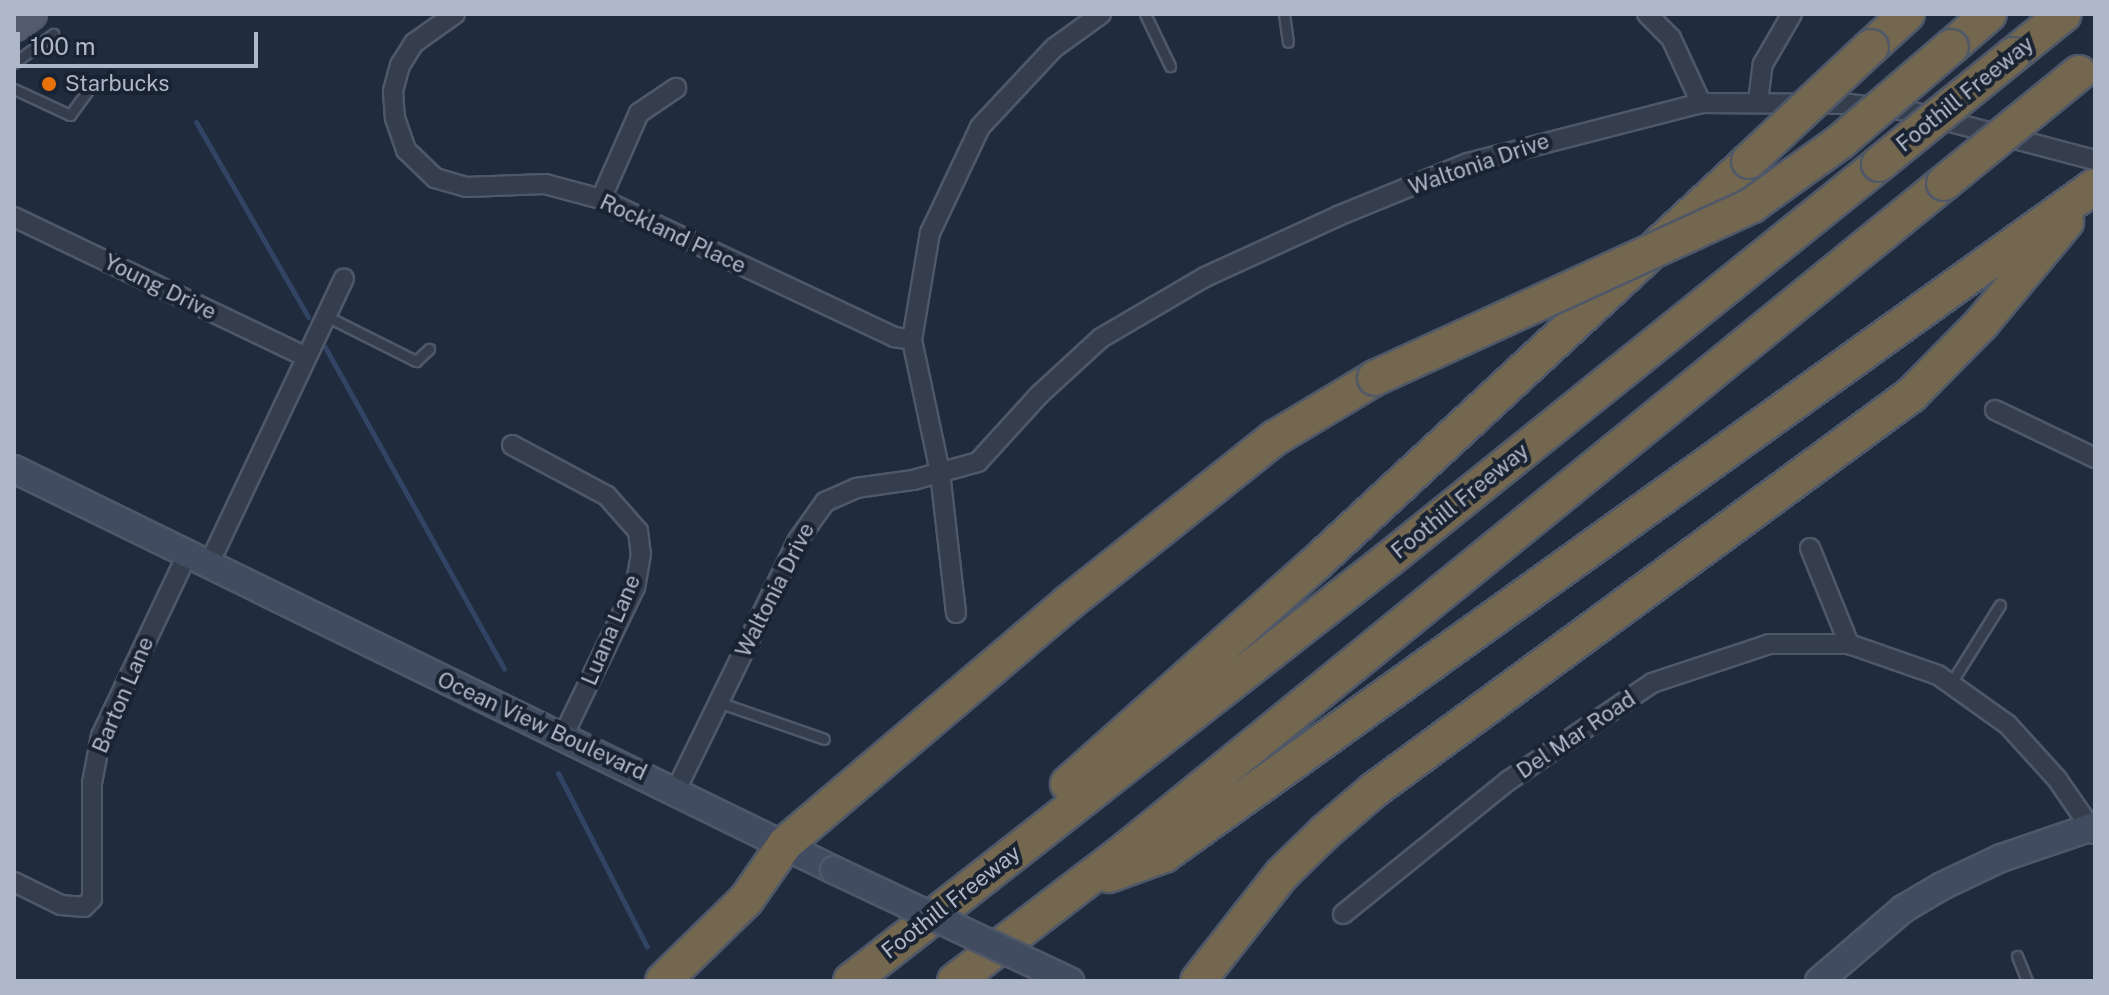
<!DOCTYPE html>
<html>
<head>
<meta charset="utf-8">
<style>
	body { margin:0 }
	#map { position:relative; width:2109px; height:995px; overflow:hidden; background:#202b3d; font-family:"Public Sans",sans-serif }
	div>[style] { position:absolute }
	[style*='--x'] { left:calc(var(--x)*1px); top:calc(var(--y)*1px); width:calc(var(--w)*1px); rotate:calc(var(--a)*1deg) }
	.stream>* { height:5px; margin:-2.5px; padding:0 2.5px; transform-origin:2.5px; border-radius:2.5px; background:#314464 }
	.roads { filter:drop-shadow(2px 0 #4f5868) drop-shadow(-2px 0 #4f5868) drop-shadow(0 2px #4f5868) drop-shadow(0 -2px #4f5868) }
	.service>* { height:9px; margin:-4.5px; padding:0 4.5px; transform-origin:4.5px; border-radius:4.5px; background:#343e4d }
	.minor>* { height:18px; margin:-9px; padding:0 9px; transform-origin:9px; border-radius:9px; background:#343e4d }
	.secondary>* { height:26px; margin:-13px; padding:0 13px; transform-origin:13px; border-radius:13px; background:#424c61 }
	.primary>* { height:30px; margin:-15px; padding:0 15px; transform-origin:15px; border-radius:15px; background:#525c6d }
	.motorway>* { height:34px; margin:-17px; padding:0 17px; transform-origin:17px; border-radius:17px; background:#746750 }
	.bridges { filter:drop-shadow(2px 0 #4f5868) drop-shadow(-2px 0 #4f5868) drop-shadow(0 2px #4f5868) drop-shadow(0 -2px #4f5868) }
	.secondary-bridge>* { height:26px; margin:-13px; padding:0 13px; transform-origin:13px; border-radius:13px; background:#424c61 }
	.motorway-bridge>* { height:34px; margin:-17px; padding:0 17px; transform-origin:17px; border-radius:17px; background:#746750 }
	.dots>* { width:22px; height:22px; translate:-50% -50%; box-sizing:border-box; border:4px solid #192332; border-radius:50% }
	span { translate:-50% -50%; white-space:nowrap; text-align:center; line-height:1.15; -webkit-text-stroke:8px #192332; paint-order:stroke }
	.poi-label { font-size:22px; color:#afb8c9 }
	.left { translate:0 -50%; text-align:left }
	.street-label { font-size:22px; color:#afb8c9 }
	.frame { position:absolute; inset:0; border:16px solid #afb8c9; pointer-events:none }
	.scale { position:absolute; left:16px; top:32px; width:242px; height:36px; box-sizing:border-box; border:4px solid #afb8c9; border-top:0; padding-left:10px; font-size:24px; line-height:28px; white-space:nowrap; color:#afb8c9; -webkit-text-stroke:6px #192332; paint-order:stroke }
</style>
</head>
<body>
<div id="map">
	<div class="stream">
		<i style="--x:196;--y:122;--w:225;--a:60.1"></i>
		<i style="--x:325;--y:347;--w:368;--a:60.9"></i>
		<i style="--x:558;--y:773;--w:195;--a:62.9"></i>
	</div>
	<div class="roads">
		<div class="service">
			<i style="--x:1145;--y:14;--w:58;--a:64.3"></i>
			<i style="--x:1284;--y:14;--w:28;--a:82"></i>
			<i style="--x:14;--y:63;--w:49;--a:-36.6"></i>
			<i style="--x:14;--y:89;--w:62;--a:24.9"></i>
			<i style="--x:70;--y:115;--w:37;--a:-54"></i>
			<i style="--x:326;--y:316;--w:101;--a:26.6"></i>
			<i style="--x:416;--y:361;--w:18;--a:-43"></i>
			<i style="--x:1951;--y:683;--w:92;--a:-57.9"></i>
			<i style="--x:718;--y:702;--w:112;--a:19.2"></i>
			<i style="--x:2017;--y:956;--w:27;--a:68"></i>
		</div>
		<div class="minor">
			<i style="--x:455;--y:14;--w:50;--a:144.7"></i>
			<i style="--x:414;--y:43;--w:26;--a:122"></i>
			<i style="--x:400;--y:65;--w:27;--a:105"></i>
			<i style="--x:393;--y:91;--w:27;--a:86"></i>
			<i style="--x:395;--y:118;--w:34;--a:71"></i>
			<i style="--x:406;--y:150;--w:40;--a:44"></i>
			<i style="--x:435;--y:178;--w:33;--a:16"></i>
			<i style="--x:467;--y:187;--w:78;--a:-2.2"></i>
			<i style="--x:545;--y:184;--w:58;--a:15"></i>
			<i style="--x:601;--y:199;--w:324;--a:25.2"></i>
			<i style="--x:894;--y:337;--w:18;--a:9"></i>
			<i style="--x:1647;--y:14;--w:34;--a:45"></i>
			<i style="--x:1671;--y:38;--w:72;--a:65.2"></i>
			<i style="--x:1758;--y:102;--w:38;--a:-83"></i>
			<i style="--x:1763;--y:64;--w:58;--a:-59.9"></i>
			<i style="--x:601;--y:199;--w:94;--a:-66.2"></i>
			<i style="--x:639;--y:113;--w:45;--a:-34"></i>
			<i style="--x:14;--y:217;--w:324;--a:25.6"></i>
			<i style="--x:1995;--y:410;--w:111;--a:25.6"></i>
			<i style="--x:512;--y:445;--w:108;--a:28.2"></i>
			<i style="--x:607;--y:496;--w:47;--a:48.5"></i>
			<i style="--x:638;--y:531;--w:23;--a:83"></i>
			<i style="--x:641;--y:554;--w:34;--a:100"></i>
			<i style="--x:635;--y:587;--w:165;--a:115.8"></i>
			<i style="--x:1810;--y:548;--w:104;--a:67.9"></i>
			<i style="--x:1849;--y:644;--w:94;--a:19.2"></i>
			<i style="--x:1938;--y:675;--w:86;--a:35.5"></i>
			<i style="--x:2008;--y:725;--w:73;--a:47.8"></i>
			<i style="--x:2057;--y:779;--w:67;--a:55.4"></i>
			<i style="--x:208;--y:566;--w:318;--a:-64.7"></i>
			<i style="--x:956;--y:613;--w:142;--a:-96.5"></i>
			<i style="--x:940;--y:472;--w:135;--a:-102"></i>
			<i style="--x:912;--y:340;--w:109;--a:-80.5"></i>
			<i style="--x:930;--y:233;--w:117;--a:-64.7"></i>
			<i style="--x:980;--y:127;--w:108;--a:-46.9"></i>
			<i style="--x:1054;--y:48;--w:58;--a:-35.9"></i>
			<i style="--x:676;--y:790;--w:278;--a:-64"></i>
			<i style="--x:798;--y:540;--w:47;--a:-54.6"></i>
			<i style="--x:825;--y:502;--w:34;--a:-24"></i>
			<i style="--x:856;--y:488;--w:58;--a:-8"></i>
			<i style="--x:913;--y:480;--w:67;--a:-15.5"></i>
			<i style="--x:978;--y:462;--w:91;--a:-47.7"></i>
			<i style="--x:1039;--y:395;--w:84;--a:-42.6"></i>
			<i style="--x:1101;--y:338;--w:121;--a:-30.4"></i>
			<i style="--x:1205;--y:277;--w:146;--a:-24.6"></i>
			<i style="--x:1338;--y:216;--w:140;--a:-22.2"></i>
			<i style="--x:1468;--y:163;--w:241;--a:-14.4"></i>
			<i style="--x:1701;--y:103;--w:148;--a:0.4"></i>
			<i style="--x:1849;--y:104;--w:60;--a:6.7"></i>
			<i style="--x:1909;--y:111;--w:192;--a:14.8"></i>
			<i style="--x:14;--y:882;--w:52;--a:26.1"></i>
			<i style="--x:61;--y:905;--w:23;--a:5"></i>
			<i style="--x:84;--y:907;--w:11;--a:-45"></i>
			<i style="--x:92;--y:899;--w:116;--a:-90"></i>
			<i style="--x:92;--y:783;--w:48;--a:-79.2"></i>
			<i style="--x:101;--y:736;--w:200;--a:-64.6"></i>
			<i style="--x:1343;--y:914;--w:212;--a:-38.9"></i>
			<i style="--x:1508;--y:781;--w:174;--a:-34.2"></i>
			<i style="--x:1652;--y:683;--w:123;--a:-18.4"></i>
			<i style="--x:1769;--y:644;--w:80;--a:0"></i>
		</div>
		<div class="secondary">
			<i style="--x:14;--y:469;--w:913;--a:26.06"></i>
			<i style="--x:1819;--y:981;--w:111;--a:-40.6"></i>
			<i style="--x:1903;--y:909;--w:45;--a:-30.5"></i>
			<i style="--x:1942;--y:886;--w:65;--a:-25.4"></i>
			<i style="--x:2001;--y:858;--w:99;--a:-18.8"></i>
		</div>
		<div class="primary">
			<i style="--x:14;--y:26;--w:21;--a:-35"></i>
		</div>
		<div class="motorway">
			<i style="--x:1871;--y:47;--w:49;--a:-42.5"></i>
			<i style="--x:1951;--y:47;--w:50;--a:-41"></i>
			<i style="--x:2013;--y:55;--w:65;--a:-38.8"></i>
			<i style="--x:1068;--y:784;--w:331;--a:-41.7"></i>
			<i style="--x:1315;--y:564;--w:592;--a:-42.88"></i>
			<i style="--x:1109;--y:875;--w:59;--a:-20"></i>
			<i style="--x:1164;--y:855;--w:1146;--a:-35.7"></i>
			<i style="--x:663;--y:981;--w:116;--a:-44.3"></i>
			<i style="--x:746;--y:900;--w:68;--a:-55.1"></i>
			<i style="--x:785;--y:844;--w:372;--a:-40.4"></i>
			<i style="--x:1068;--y:603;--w:265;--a:-38.6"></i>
			<i style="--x:1275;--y:438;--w:117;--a:-31"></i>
			<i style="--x:851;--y:981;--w:684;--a:-38.11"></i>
			<i style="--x:1389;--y:559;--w:629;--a:-38.87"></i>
			<i style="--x:955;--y:981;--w:217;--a:-37.5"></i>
			<i style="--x:1127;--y:849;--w:1054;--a:-39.19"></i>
			<i style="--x:1198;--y:981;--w:136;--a:-51.9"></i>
			<i style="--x:1282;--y:874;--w:60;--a:-44.3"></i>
			<i style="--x:1325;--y:832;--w:65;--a:-40.6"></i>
			<i style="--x:1374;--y:790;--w:667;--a:-36.34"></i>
			<i style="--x:1911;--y:395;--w:100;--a:-45.4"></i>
			<i style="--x:1981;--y:324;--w:133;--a:-50.2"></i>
		</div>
	</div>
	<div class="bridges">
		<div class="secondary-bridge">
			<i style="--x:834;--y:870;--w:261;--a:25.2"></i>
		</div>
		<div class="motorway-bridge">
			<i style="--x:1749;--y:161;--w:167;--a:-43.1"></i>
			<i style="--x:1879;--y:164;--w:173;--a:-39.1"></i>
			<i style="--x:1944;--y:183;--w:174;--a:-39.2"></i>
			<i style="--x:1375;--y:378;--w:415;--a:-24.6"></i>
			<i style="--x:1752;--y:205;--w:108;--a:-35.6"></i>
			<i style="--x:1840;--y:142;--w:146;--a:-40.6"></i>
		</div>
	</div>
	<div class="dots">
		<i style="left:49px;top:84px;background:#e8710a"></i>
	</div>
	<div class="poi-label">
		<span class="left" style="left:65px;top:84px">Starbucks</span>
	</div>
	<div class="street-label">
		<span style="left:1965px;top:94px;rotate:-39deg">Foothill Freeway</span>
		<span style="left:1479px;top:164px;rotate:-19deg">Waltonia Drive</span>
		<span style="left:673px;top:234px;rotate:25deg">Rockland Place</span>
		<span style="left:160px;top:287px;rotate:26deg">Young Drive</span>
		<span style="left:1460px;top:501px;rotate:-39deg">Foothill Freeway</span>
		<span style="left:775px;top:590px;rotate:-63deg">Waltonia Drive</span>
		<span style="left:611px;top:630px;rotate:-67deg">Luana Lane</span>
		<span style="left:123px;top:695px;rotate:-67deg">Barton Lane</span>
		<span style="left:542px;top:726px;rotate:25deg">Ocean View Boulevard</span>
		<span style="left:1576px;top:735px;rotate:-34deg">Del Mar Road</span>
		<span style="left:951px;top:902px;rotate:-38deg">Foothill Freeway</span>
	</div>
	<div class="frame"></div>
	<div class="scale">100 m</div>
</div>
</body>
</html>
